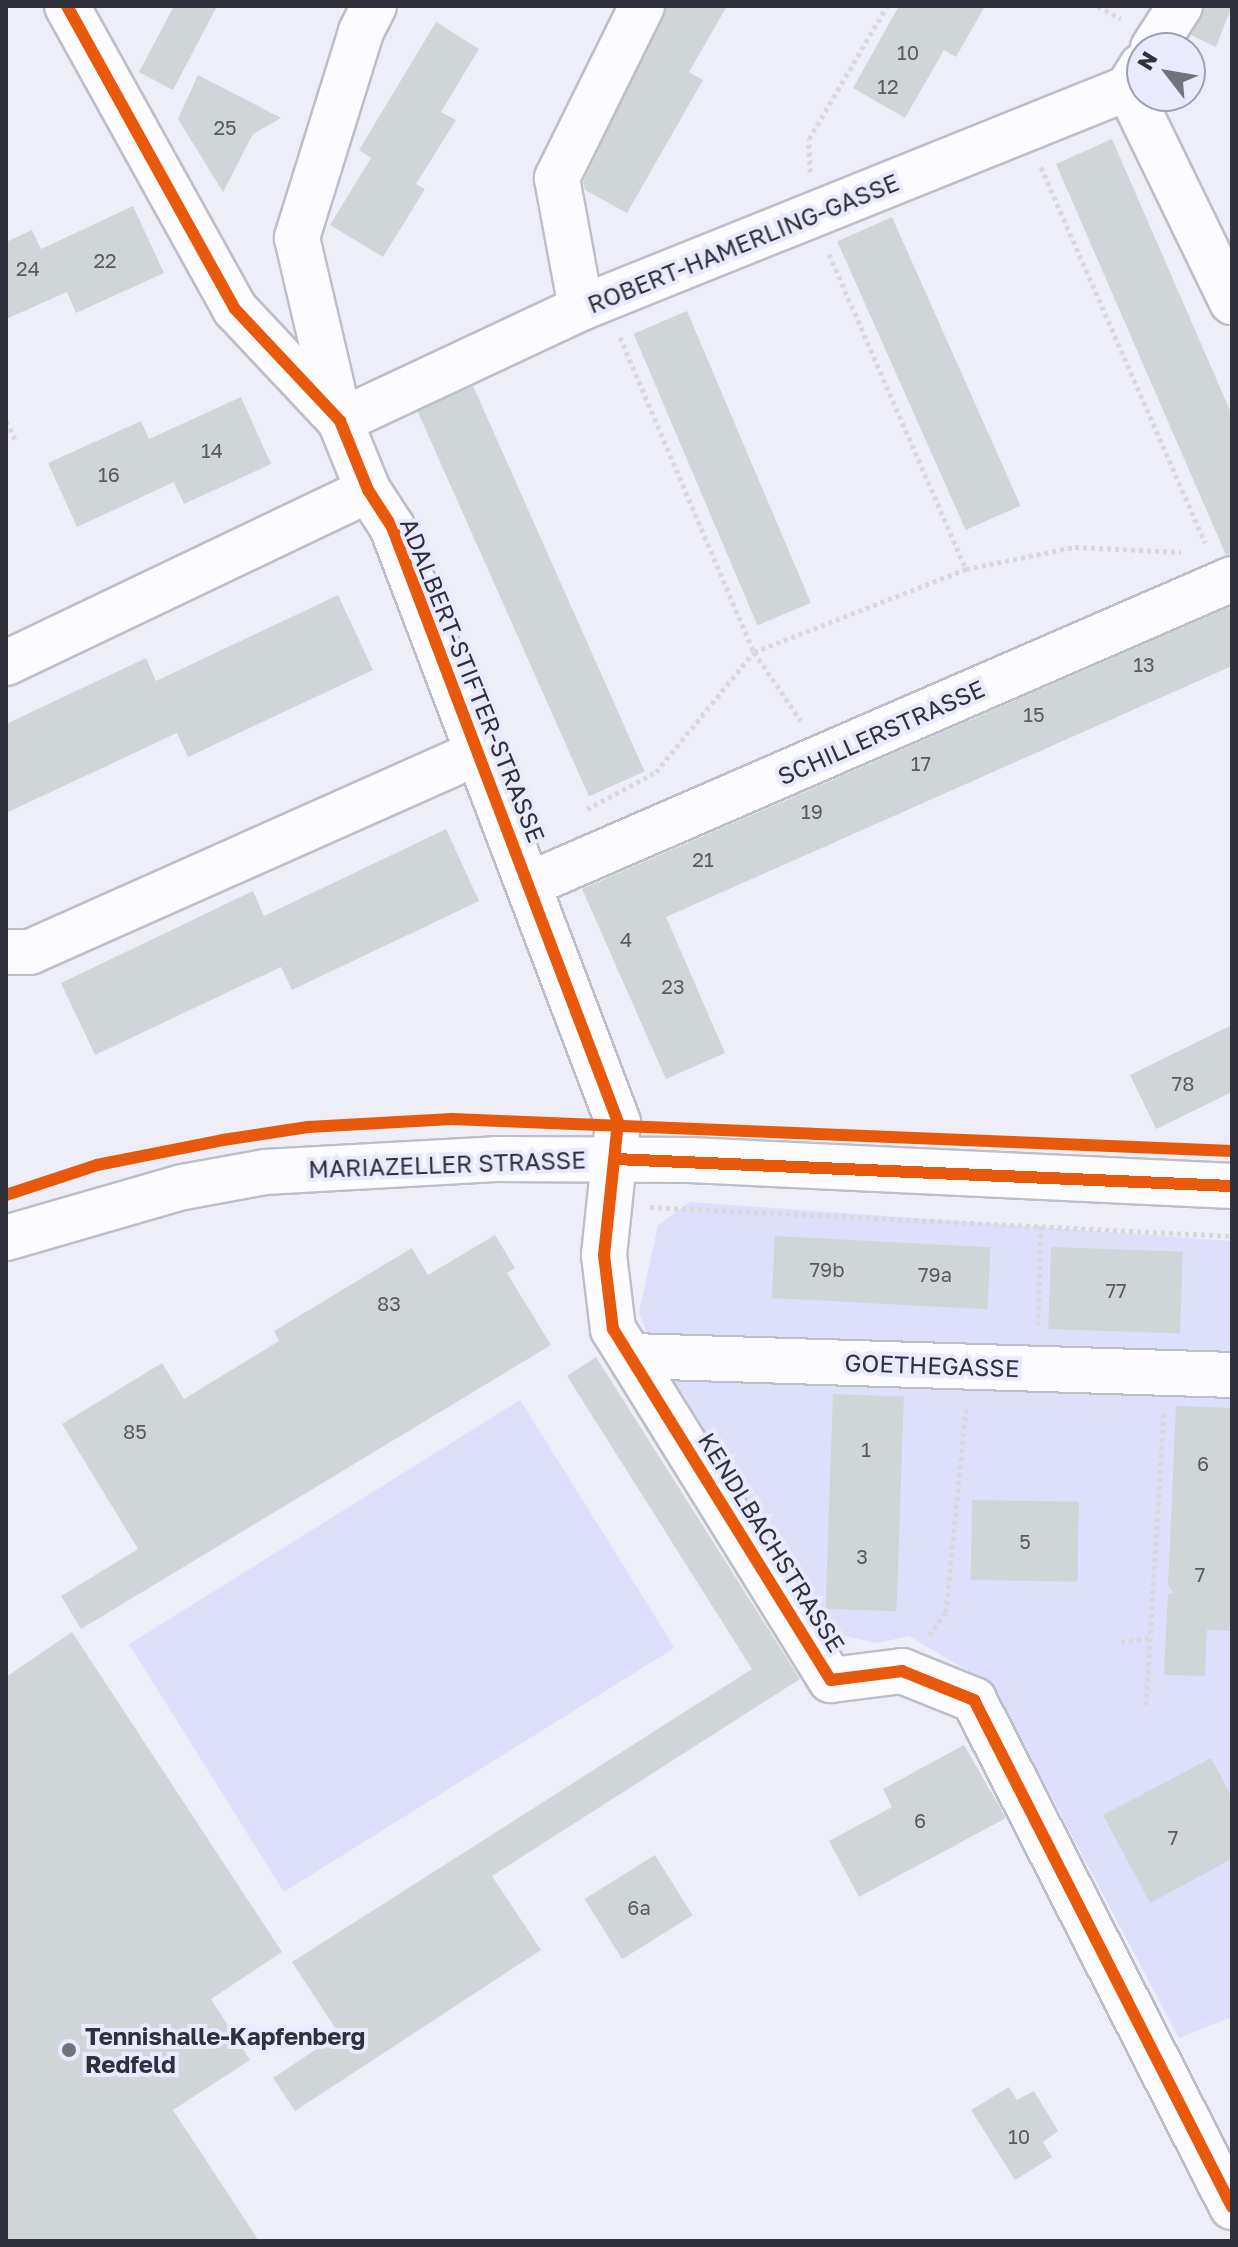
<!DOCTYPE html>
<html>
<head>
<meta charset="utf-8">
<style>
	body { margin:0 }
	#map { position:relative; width:1238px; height:2247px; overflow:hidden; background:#eeeef9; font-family:"Golos Text",sans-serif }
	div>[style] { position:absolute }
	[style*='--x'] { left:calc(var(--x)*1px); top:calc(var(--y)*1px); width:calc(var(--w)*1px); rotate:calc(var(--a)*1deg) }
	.green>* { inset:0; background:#dedffa; transform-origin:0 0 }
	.building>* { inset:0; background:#d0d6d8; transform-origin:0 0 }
	.path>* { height:5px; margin-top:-2.5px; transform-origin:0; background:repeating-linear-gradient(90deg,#d9d9dc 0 4px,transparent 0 8px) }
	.roads { filter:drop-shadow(2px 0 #bebec8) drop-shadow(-2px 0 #bebec8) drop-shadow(0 2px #bebec8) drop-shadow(0 -2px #bebec8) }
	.minor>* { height:44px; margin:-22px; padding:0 22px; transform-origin:22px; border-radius:22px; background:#fcfcfe }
	.major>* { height:44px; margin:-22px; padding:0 22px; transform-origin:22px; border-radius:22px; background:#fcfcfe }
	.cycleway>* { height:12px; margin:-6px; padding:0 6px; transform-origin:6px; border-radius:6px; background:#e8590c }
	.dots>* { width:22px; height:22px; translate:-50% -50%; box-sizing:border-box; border:4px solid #e9eafe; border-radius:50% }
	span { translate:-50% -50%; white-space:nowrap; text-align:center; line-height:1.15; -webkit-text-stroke:8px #e9eafe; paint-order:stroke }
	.number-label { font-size:20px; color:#595a62 }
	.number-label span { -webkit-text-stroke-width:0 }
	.street-label { font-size:24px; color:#31313b }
	.poi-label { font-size:24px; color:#31313b; font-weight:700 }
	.left { translate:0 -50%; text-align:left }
	.frame { position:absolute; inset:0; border:8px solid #31313b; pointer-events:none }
	.north { position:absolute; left:1126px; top:32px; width:80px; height:80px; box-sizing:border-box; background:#e9eafe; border:2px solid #9fa0b0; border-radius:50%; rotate:301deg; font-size:22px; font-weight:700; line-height:32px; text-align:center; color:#31313b }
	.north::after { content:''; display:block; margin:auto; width:28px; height:36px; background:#73737e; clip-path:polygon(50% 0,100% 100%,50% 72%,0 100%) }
</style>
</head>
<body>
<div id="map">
	<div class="green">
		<i style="clip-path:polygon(690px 1202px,1232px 1241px,1232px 2017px,1179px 2038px,1005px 1709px,983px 1680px,909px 1636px,877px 1643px,845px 1636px,810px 1618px,668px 1386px,639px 1313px,658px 1225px)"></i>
		<i style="left:520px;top:1400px;width:292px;height:461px;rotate:58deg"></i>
	</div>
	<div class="building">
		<i style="clip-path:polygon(174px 6px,217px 6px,173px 90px,139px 72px)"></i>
		<i style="clip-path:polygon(667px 6px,727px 6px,689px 72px,703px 80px,627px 213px,585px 190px,583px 182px)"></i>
		<i style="clip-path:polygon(899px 6px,985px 6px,956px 57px,944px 50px,905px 118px,853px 88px)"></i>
		<i style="clip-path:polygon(1205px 6px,1232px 6px,1216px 47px,1191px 35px)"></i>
		<i style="clip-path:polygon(436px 22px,479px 49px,441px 112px,456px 120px,416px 184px,425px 189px,383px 257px,330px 225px,371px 158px,359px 150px)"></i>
		<i style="clip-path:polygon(198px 75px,281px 118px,253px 134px,223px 192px,178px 119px)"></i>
		<i style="clip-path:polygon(1112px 139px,1232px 415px,1232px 554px,1226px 555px,1056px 164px)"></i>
		<i style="clip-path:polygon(133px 206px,164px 273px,76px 313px,67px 292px,6px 319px,6px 242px,32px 230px,41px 249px)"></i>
		<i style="left:892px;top:217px;width:316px;height:60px;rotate:66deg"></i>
		<i style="left:687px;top:311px;width:317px;height:58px;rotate:67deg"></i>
		<i style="left:473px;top:386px;width:422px;height:61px;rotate:66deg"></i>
		<i style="clip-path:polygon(241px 397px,271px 464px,184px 504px,174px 482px,77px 527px,48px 463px,141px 421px,149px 439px)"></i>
		<i style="clip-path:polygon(338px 595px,373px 670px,188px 757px,177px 733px,6px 813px,6px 724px,146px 658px,156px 681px)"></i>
		<i style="clip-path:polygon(1232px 606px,1232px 666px,666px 917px,725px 1053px,666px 1079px,582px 889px)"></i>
		<i style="clip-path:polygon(446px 829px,479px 901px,292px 990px,281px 967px,95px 1055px,61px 983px,253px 891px,264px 916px)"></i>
		<i style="clip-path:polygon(1232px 1025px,1232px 1092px,1156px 1129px,1130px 1075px)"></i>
		<i style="clip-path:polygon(495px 1235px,515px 1268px,507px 1273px,551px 1345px,81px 1629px,61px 1596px,138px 1549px,62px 1424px,162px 1363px,184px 1399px,279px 1341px,274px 1331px,412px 1248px,428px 1275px)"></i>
		<i style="left:775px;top:1236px;width:216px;height:62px;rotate:3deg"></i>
		<i style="left:1051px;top:1247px;width:132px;height:82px;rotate:2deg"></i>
		<i style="clip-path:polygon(596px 1357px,800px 1679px,492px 1876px,541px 1950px,295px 2111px,273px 2078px,339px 2034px,292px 1962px,752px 1669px,567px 1376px)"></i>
		<i style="left:833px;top:1394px;width:71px;height:215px;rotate:2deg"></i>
		<i style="clip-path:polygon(1176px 1406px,1232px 1408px,1232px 1631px,1207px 1630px,1205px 1676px,1164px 1675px,1168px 1594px,1173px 1593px,1168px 1584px)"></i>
		<i style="left:972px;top:1500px;width:107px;height:80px;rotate:1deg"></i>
		<i style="clip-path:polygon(72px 1632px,282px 1952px,211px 1999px,250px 2060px,173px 2110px,259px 2241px,6px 2241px,6px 1677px)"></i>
		<i style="clip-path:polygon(964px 1745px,1006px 1818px,859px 1897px,829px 1841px,892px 1807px,883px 1789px)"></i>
		<i style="clip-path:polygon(1211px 1758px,1232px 1797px,1232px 1859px,1150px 1903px,1103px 1815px)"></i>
		<i style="left:655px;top:1855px;width:71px;height:83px;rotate:58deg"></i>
		<i style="clip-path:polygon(1009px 2087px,1017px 2100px,1034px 2091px,1058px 2131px,1043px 2142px,1052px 2157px,1015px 2180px,971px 2110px)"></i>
	</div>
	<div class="path">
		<i style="--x:1098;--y:6;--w:26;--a:29"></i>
		<i style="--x:1041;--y:167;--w:410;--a:66.4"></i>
		<i style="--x:810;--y:172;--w:33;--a:-92"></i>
		<i style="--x:809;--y:139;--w:154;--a:-59.6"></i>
		<i style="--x:829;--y:254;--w:344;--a:66.5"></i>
		<i style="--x:620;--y:337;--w:342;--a:67"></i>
		<i style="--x:754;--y:652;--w:83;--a:55.7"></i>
		<i style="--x:6;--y:421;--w:20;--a:63"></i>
		<i style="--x:587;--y:809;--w:78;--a:-28.2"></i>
		<i style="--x:656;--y:772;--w:155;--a:-50.8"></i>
		<i style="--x:754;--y:652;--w:228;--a:-21.4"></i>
		<i style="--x:966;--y:569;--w:111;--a:-11.4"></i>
		<i style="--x:1075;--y:547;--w:106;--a:2.7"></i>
		<i style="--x:650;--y:1207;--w:583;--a:2.85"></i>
		<i style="--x:1038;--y:1325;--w:102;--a:-88.3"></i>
		<i style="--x:929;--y:1635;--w:29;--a:-54"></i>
		<i style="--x:946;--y:1612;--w:206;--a:-84.4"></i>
		<i style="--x:1121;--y:1642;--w:30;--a:-9"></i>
		<i style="--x:1146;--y:1705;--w:293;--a:-86.5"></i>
	</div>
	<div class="roads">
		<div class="minor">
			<i style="--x:67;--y:6;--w:346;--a:61"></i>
			<i style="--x:235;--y:309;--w:154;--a:46.8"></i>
			<i style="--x:340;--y:421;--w:74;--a:67.9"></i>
			<i style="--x:368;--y:490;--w:44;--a:57"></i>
			<i style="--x:392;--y:527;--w:636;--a:69.2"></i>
			<i style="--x:618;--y:1122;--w:134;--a:96"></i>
			<i style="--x:604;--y:1255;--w:75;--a:83.1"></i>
			<i style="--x:613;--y:1329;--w:413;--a:58.2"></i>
			<i style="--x:831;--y:1680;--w:72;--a:-7.2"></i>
			<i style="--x:902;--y:1671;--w:78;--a:21.9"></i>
			<i style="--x:974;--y:1700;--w:569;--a:63.03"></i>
			<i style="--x:374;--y:6;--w:29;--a:117"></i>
			<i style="--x:361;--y:32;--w:216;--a:107.3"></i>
			<i style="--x:297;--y:238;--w:188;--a:76.8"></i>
			<i style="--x:340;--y:421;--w:266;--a:-25.1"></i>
			<i style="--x:581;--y:308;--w:590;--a:-21.91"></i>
			<i style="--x:1128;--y:88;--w:26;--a:-58"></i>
			<i style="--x:1153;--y:48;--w:50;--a:-57.3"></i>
			<i style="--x:1128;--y:88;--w:238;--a:64.1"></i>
			<i style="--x:581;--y:308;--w:132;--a:-100.5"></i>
			<i style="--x:557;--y:178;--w:192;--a:-63.7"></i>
			<i style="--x:6;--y:663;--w:401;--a:-25.5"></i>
			<i style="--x:530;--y:884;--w:765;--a:-23.48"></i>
			<i style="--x:6;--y:952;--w:24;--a:0"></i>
			<i style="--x:30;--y:952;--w:492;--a:-24"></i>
			<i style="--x:632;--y:1356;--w:600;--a:1.81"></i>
		</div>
		<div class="major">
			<i style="--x:6;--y:1238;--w:184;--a:-16.1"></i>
			<i style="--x:183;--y:1187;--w:83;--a:-10.4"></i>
			<i style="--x:265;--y:1172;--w:231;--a:-3.2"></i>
			<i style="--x:496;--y:1159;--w:194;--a:0.3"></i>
			<i style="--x:690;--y:1160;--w:543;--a:2.75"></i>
		</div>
	</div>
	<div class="cycleway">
		<i style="--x:67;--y:6;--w:346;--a:61"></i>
		<i style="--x:235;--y:309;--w:154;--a:46.8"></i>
		<i style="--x:340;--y:421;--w:74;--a:67.9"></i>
		<i style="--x:368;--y:490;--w:44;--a:57"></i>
		<i style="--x:392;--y:527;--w:636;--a:69.2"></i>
		<i style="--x:618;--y:1122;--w:134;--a:96"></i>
		<i style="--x:604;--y:1255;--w:75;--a:83.1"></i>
		<i style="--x:613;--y:1329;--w:413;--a:58.2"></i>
		<i style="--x:831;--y:1680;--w:72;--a:-7.2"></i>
		<i style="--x:902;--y:1671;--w:78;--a:21.9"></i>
		<i style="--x:974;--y:1700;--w:569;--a:63.03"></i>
		<i style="--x:615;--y:1159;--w:618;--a:2.51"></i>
		<i style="--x:6;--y:1195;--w:96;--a:-18.2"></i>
		<i style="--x:97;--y:1165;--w:128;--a:-11.2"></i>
		<i style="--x:223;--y:1140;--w:86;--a:-8.7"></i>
		<i style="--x:308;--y:1127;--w:144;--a:-3.2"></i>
		<i style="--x:452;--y:1119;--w:781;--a:2.35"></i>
	</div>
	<div class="dots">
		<i style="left:69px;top:2050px;background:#73737e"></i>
	</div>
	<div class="number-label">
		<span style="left:908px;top:52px">10</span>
		<span style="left:888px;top:86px">12</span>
		<span style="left:225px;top:127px">25</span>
		<span style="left:105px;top:260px">22</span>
		<span style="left:28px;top:268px">24</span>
		<span style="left:212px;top:450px">14</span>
		<span style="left:109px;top:474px">16</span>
		<span style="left:1144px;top:664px">13</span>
		<span style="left:1034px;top:714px">15</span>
		<span style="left:921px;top:763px">17</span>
		<span style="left:812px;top:811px">19</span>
		<span style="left:703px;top:859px">21</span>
		<span style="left:626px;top:939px">4</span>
		<span style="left:673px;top:986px">23</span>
		<span style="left:1183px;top:1083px">78</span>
		<span style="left:827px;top:1269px">79b</span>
		<span style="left:935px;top:1274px">79a</span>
		<span style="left:1116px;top:1290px">77</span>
		<span style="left:389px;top:1303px">83</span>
		<span style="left:135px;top:1431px">85</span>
		<span style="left:866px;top:1449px">1</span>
		<span style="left:1203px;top:1463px">6</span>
		<span style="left:1025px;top:1541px">5</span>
		<span style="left:862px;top:1556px">3</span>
		<span style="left:1200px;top:1574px">7</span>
		<span style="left:920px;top:1820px">6</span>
		<span style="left:1173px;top:1837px">7</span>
		<span style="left:639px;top:1907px">6a</span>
		<span style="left:1019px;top:2136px">10</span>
	</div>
	<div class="street-label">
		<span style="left:743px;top:243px;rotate:-22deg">ROBERT-HAMERLING-GASSE</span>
		<span style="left:473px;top:680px;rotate:68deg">ADALBERT-STIFTER-STRASSE</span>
		<span style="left:881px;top:732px;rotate:-24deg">SCHILLERSTRASSE</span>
		<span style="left:447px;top:1164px;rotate:-2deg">MARIAZELLER STRASSE</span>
		<span style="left:932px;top:1365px;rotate:2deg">GOETHEGASSE</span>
		<span style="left:772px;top:1542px;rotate:58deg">KENDLBACHSTRASSE</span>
	</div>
	<div class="poi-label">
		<span class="left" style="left:85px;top:2050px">Tennishalle-Kapfenberg<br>Redfeld</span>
	</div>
	<div class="frame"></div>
	<div class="north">N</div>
</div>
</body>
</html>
